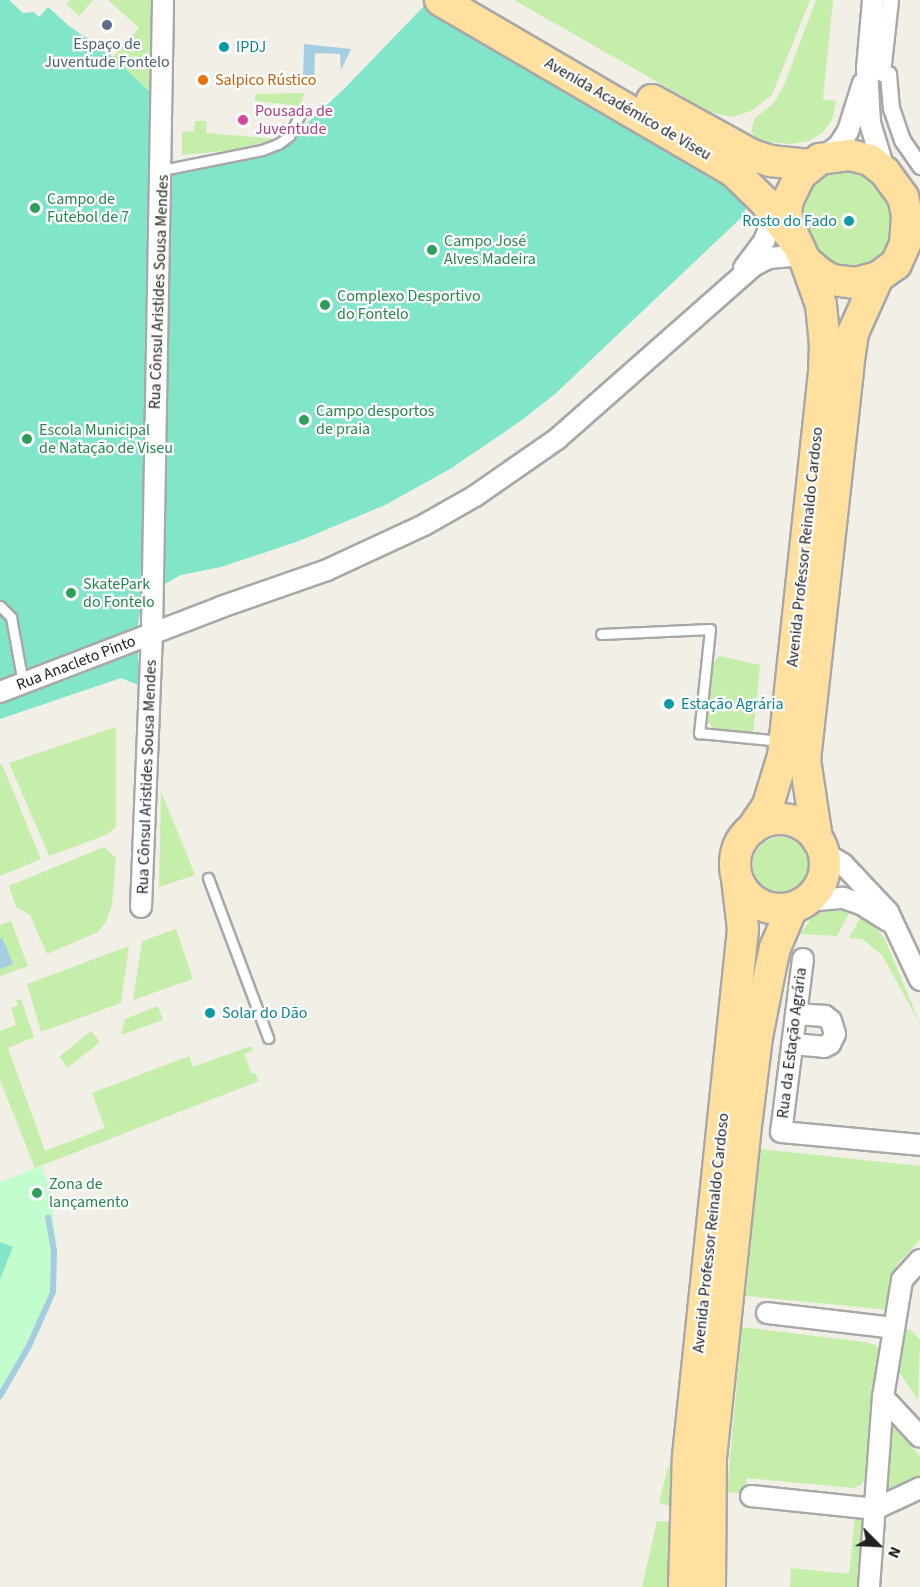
<!DOCTYPE html>
<html>
<head>
<meta charset="utf-8">
<style>
	body { margin:0 }
	#map { position:relative; width:920px; height:1587px; overflow:hidden; background:#f2efe7; font-family:"Source Sans 3",sans-serif }
	div>[style] { position:absolute }
	[style*='--x'] { left:calc(var(--x)*1px); top:calc(var(--y)*1px); width:calc(var(--w)*1px); rotate:calc(var(--a)*1deg) }
	.grass>* { inset:0; background:#c5eeab; transform-origin:0 0 }
	.round { border-radius:50% }
	.park>* { inset:0; background:#c3fdce }
	.pitch>* { inset:0; background:#81e5c9 }
	.water>* { inset:0; background:#a5cde2 }
	.stream>* { height:6px; margin:-3px; padding:0 3px; transform-origin:3px; border-radius:3px; background:#a5cde2 }
	.roads { filter:drop-shadow(2px 0 #a8a8a8) drop-shadow(-2px 0 #a8a8a8) drop-shadow(0 2px #a8a8a8) drop-shadow(0 -2px #a8a8a8) }
	.service>* { height:9px; margin:-4.5px; padding:0 4.5px; transform-origin:4.5px; border-radius:4.5px; background:#fff }
	.pedestrian>* { height:15px; margin:-7.5px; padding:0 7.5px; transform-origin:7.5px; border-radius:7.5px; background:#fff }
	.minor>* { height:20px; margin:-10px; padding:0 10px; transform-origin:10px; border-radius:10px; background:#fff }
	.primary>* { height:30px; margin:-15px; padding:0 15px; transform-origin:15px; border-radius:15px; background:#ffe09f }
	.primary>.ring { margin:-15px; padding:0; box-sizing:content-box; background:none; border:30px solid #ffe09f; border-radius:50% }
	.dots>* { width:16px; height:16px; translate:-50% -50%; box-sizing:border-box; border:3px solid #fff; border-radius:50% }
	span { translate:-50% -50%; white-space:nowrap; text-align:center; line-height:1.15; -webkit-text-stroke:4.5px #fff; paint-order:stroke }
	.service-label { font-size:16px; color:#4e5e75 }
	.culture-label { font-size:16px; color:#0d838f }
	.left { translate:0 -50%; text-align:left }
	.right { translate:-100% -50%; text-align:right }
	.food-label { font-size:16px; color:#c56008 }
	.street-label { font-size:16px; color:#212121 }
	.hotel-label { font-size:16px; color:#b23c85 }
	.leisure-label { font-size:16px; color:#27864d }
	.north { position:absolute; left:848px; top:1515px; width:60px; height:60px; -webkit-text-stroke:4px #fff; paint-order:stroke; rotate:114deg; font-size:16px; font-weight:700; line-height:24px; text-align:center; color:#212121 }
	.north::after { content:''; display:block; margin:auto; width:21px; height:27px; background:#212121; clip-path:polygon(50% 0,100% 100%,50% 72%,0 100%) }
</style>
</head>
<body>
<div id="map">
	<div class="grass">
		<i style="clip-path:polygon(70px 0,93px 0,79px 16px,66px 4px)"></i>
		<i style="clip-path:polygon(108px 0,152px 0,152px 94px,113px 57px,139px 28px)"></i>
		<i style="clip-path:polygon(514px 0,810px 0,772px 95px,751px 111px,732px 117px,710px 112px)"></i>
		<i style="clip-path:polygon(816px 0,833px 0,823px 99px,836px 101px,832px 120px,823px 132px,809px 141px,791px 144px,758px 141px,751px 131px,755px 118px,773px 104px,783px 88px)"></i>
		<i style="clip-path:polygon(304px 93px,301px 106px,255px 101px,255px 94px)"></i>
		<i style="clip-path:polygon(195px 121px,207px 121px,206px 133px,275px 139px,236px 150px,182px 155px,182px 132px,194px 131px)"></i>
		<i style="clip-path:polygon(850px 169px,860px 172px,882px 192px,890px 206px,894px 229px,887px 250px,881px 258px,857px 268px,834px 266px,824px 258px,809px 235px,802px 208px,804px 193px,815px 180px,828px 172px)"></i>
		<i style="clip-path:polygon(719px 656px,760px 665px,753px 734px,714px 729px,704px 717px,710px 669px)"></i>
		<i style="clip-path:polygon(116px 727px,116px 827px,106px 835px,49px 856px,9px 763px)"></i>
		<i style="clip-path:polygon(2px 764px,41px 859px,0 876px,0 765px)"></i>
		<i style="clip-path:polygon(161px 791px,195px 875px,159px 887px)"></i>
		<i class="round" style="left:753px;top:837px;width:56px;height:56px"></i>
		<i style="clip-path:polygon(104px 847px,116px 858px,112px 904px,107px 920px,98px 932px,47px 954px,30px 915px,16px 907px,9px 886px)"></i>
		<i style="clip-path:polygon(831px 907px,852px 908px,837px 936px,800px 934px,813px 916px)"></i>
		<i style="clip-path:polygon(863px 913px,885px 939px,920px 1024px,882px 955px,862px 939px,849px 938px)"></i>
		<i style="clip-path:polygon(11px 921px,28px 966px,0 976px,0 925px)"></i>
		<i style="clip-path:polygon(176px 929px,193px 979px,133px 1000px,142px 941px)"></i>
		<i style="clip-path:polygon(129px 946px,121px 1003px,41px 1032px,27px 984px)"></i>
		<i style="clip-path:polygon(21px 999px,34px 1037px,8px 1048px,45px 1151px,105px 1128px,92px 1093px,189px 1056px,193px 1067px,251px 1046px,253px 1050px,244px 1054px,252px 1074px,255px 1073px,259px 1081px,35px 1168px,0 1080px,0 1031px,16px 1025px,11px 1008px,18px 1005px,16px 1000px)"></i>
		<i style="clip-path:polygon(158px 1006px,163px 1020px,121px 1035px,125px 1019px)"></i>
		<i style="left:91px;top:1031px;width:14px;height:41px;rotate:51deg"></i>
		<i style="clip-path:polygon(760px 1149px,920px 1166px,920px 1240px,897px 1264px,890px 1310px,746px 1296px)"></i>
		<i style="clip-path:polygon(742px 1327px,865px 1342px,875px 1345px,881px 1350px,865px 1479px,861px 1485px,854px 1488px,747px 1478px,745px 1494px,727px 1492px)"></i>
		<i style="clip-path:polygon(905px 1329px,911px 1330px,920px 1340px,918px 1400px,899px 1372px)"></i>
		<i style="clip-path:polygon(892px 1425px,920px 1456px,920px 1478px,884px 1493px)"></i>
		<i style="clip-path:polygon(668px 1466px,672px 1468px,670px 1506px,659px 1503px)"></i>
		<i style="clip-path:polygon(855px 1516px,869px 1519px,861px 1587px,790px 1587px,791px 1568px,849px 1574px)"></i>
		<i style="clip-path:polygon(657px 1521px,670px 1522px,669px 1587px,642px 1587px)"></i>
	</div>
	<div class="park">
		<i style="clip-path:polygon(41px 1166px,51px 1190px,57px 1250px,56px 1292px,32px 1346px,0 1402px,0 1182px)"></i>
	</div>
	<div class="pitch">
		<i style="clip-path:polygon(0 0,9px 0,23px 13px,34px 12px,39px 17px,48px 7px,69px 26px,113px 57px,152px 94px,153px 162px,208px 160px,286px 143px,344px 89px,424px 6px,711px 172px,733px 190px,746px 208px,743px 216px,555px 394px,522px 420px,450px 469px,385px 505px,299px 541px,221px 567px,181px 575px,143px 596px,138px 624px,138px 685px,121px 678px,0 719px)"></i>
		<i style="clip-path:polygon(0 1242px,13px 1247px,0 1279px)"></i>
	</div>
	<div class="water">
		<i style="clip-path:polygon(304px 44px,351px 49px,341px 70px,340px 54px,315px 53px,314px 81px,303px 80px)"></i>
		<i style="clip-path:polygon(2px 937px,13px 964px,0 969px,0 938px)"></i>
	</div>
	<div class="stream">
		<i style="--x:0;--y:1396;--w:58;--a:-59.9"></i>
		<i style="--x:29;--y:1346;--w:59;--a:-66"></i>
		<i style="--x:53;--y:1292;--w:41;--a:-88.6"></i>
		<i style="--x:54;--y:1251;--w:34;--a:-100"></i>
	</div>
	<div class="roads">
		<div class="service">
			<i style="--x:162;--y:170;--w:102;--a:-11.3"></i>
			<i style="--x:262;--y:150;--w:17;--a:-21"></i>
			<i style="--x:278;--y:144;--w:14;--a:-36"></i>
			<i style="--x:289;--y:136;--w:25;--a:-63"></i>
			<i style="--x:0;--y:606;--w:16;--a:45"></i>
			<i style="--x:11;--y:617;--w:67;--a:79.7"></i>
			<i style="--x:601;--y:634;--w:109;--a:-2.6"></i>
			<i style="--x:710;--y:629;--w:105;--a:96"></i>
			<i style="--x:699;--y:733;--w:83;--a:5.5"></i>
			<i style="--x:208;--y:878;--w:171;--a:69.4"></i>
		</div>
		<div class="pedestrian">
			<i style="--x:890;--y:0;--w:73;--a:96.3"></i>
			<i style="--x:882;--y:73;--w:6;--a:9"></i>
			<i style="--x:888;--y:74;--w:34;--a:85"></i>
			<i style="--x:891;--y:108;--w:34;--a:71"></i>
			<i style="--x:902;--y:140;--w:32;--a:55"></i>
		</div>
		<div class="minor">
			<i style="--x:873;--y:0;--w:69;--a:95"></i>
			<i style="--x:867;--y:69;--w:54;--a:86.8"></i>
			<i style="--x:870;--y:123;--w:51;--a:73"></i>
			<i style="--x:822;--y:158;--w:21;--a:-37"></i>
			<i style="--x:839;--y:145;--w:17;--a:-57"></i>
			<i style="--x:848;--y:131;--w:50;--a:-72.6"></i>
			<i style="--x:744;--y:268;--w:34;--a:-53"></i>
			<i style="--x:764;--y:241;--w:11;--a:-68"></i>
			<i style="--x:768;--y:231;--w:16;--a:-83"></i>
			<i style="--x:770;--y:215;--w:10;--a:-114"></i>
			<i style="--x:0;--y:692;--w:237;--a:-21"></i>
			<i style="--x:221;--y:607;--w:112;--a:-19.2"></i>
			<i style="--x:327;--y:570;--w:107;--a:-24.9"></i>
			<i style="--x:424;--y:525;--w:59;--a:-29.6"></i>
			<i style="--x:475;--y:496;--w:100;--a:-34.8"></i>
			<i style="--x:557;--y:439;--w:261;--a:-41.4"></i>
			<i style="--x:753;--y:266;--w:18;--a:-27"></i>
			<i style="--x:769;--y:258;--w:33;--a:-5"></i>
			<i style="--x:823;--y:852;--w:23;--a:31"></i>
			<i style="--x:843;--y:864;--w:66;--a:46.8"></i>
			<i style="--x:888;--y:912;--w:75;--a:64.8"></i>
			<i style="--x:806;--y:901;--w:37;--a:-5"></i>
			<i style="--x:843;--y:898;--w:19;--a:18"></i>
			<i style="--x:861;--y:904;--w:32;--a:32"></i>
			<i style="--x:141;--y:907;--w:274;--a:-87.7"></i>
			<i style="--x:152;--y:633;--w:633;--a:-89"></i>
			<i style="--x:803;--y:959;--w:174;--a:97.2"></i>
			<i style="--x:781;--y:1132;--w:140;--a:5.3"></i>
			<i style="--x:792;--y:1044;--w:32;--a:5"></i>
			<i style="--x:824;--y:1047;--w:7;--a:-27"></i>
			<i style="--x:830;--y:1044;--w:11;--a:-63"></i>
			<i style="--x:835;--y:1034;--w:14;--a:-107"></i>
			<i style="--x:831;--y:1021;--w:8;--a:-140"></i>
			<i style="--x:825;--y:1016;--w:29;--a:-176"></i>
			<i style="--x:920;--y:1260;--w:27;--a:132"></i>
			<i style="--x:902;--y:1280;--w:119;--a:99.2"></i>
			<i style="--x:883;--y:1397;--w:54;--a:47.2"></i>
			<i style="--x:767;--y:1313;--w:128;--a:6.7"></i>
			<i style="--x:751;--y:1496;--w:125;--a:6"></i>
			<i style="--x:875;--y:1509;--w:50;--a:-25"></i>
			<i style="--x:869;--y:1587;--w:191;--a:-85.8"></i>
		</div>
		<div class="primary">
			<i style="--x:440;--y:0;--w:341;--a:30.3"></i>
			<i style="--x:734;--y:172;--w:43;--a:44.1"></i>
			<i style="--x:765;--y:202;--w:51;--a:52.9"></i>
			<i style="--x:652;--y:100;--w:114;--a:28.8"></i>
			<i style="--x:752;--y:155;--w:19;--a:18"></i>
			<i style="--x:770;--y:161;--w:40;--a:5.7"></i>
			<i style="--x:850;--y:155;--w:21;--a:14"></i>
			<i style="--x:870;--y:160;--w:19;--a:39"></i>
			<i style="--x:885;--y:172;--w:31;--a:54"></i>
			<i style="--x:903;--y:197;--w:18;--a:77"></i>
			<i style="--x:907;--y:215;--w:29;--a:94"></i>
			<i style="--x:905;--y:244;--w:22;--a:114"></i>
			<i style="--x:896;--y:264;--w:22;--a:144"></i>
			<i style="--x:878;--y:277;--w:23;--a:165"></i>
			<i style="--x:856;--y:283;--w:24;--a:-173"></i>
			<i style="--x:832;--y:280;--w:13;--a:-151"></i>
			<i style="--x:821;--y:274;--w:21;--a:-139"></i>
			<i style="--x:805;--y:260;--w:38;--a:-115"></i>
			<i style="--x:789;--y:225;--w:13;--a:-103"></i>
			<i style="--x:786;--y:212;--w:12;--a:-81"></i>
			<i style="--x:788;--y:200;--w:28;--a:-64"></i>
			<i style="--x:800;--y:175;--w:26;--a:-39"></i>
			<i style="--x:820;--y:159;--w:30;--a:-8"></i>
			<i class="ring" style="left:735px;top:819px;width:60px;height:60px"></i>
			<i style="--x:752;--y:829;--w:29;--a:-56"></i>
			<i style="--x:768;--y:805;--w:51;--a:-73"></i>
			<i style="--x:783;--y:756;--w:385;--a:-83.9"></i>
			<i style="--x:824;--y:373;--w:28;--a:-88"></i>
			<i style="--x:825;--y:345;--w:40;--a:-95.7"></i>
			<i style="--x:821;--y:305;--w:48;--a:-109.6"></i>
			<i style="--x:817;--y:839;--w:80;--a:-98.6"></i>
			<i style="--x:805;--y:760;--w:394;--a:-83.7"></i>
			<i style="--x:848;--y:368;--w:35;--a:-82"></i>
			<i style="--x:853;--y:333;--w:61;--a:-65.9"></i>
			<i style="--x:684;--y:1587;--w:131;--a:-88.3"></i>
			<i style="--x:688;--y:1456;--w:530;--a:-84.04"></i>
			<i style="--x:743;--y:929;--w:50;--a:-96.8"></i>
			<i style="--x:710;--y:1587;--w:129;--a:-89.6"></i>
			<i style="--x:711;--y:1458;--w:342;--a:-84"></i>
			<i style="--x:747;--y:1118;--w:82;--a:-83"></i>
			<i style="--x:757;--y:1037;--w:67;--a:-78.9"></i>
			<i style="--x:770;--y:971;--w:24;--a:-78"></i>
			<i style="--x:775;--y:948;--w:43;--a:-67"></i>
		</div>
	</div>
	<div class="dots">
		<i style="left:107px;top:25px;background:#5c6f8a"></i>
		<i style="left:224px;top:47px;background:#0f9aa8"></i>
		<i style="left:203px;top:80px;background:#e8710a"></i>
		<i style="left:243px;top:120px;background:#d1479c"></i>
		<i style="left:35px;top:208px;background:#2e9e5b"></i>
		<i style="left:849px;top:221px;background:#0f9aa8"></i>
		<i style="left:432px;top:250px;background:#2e9e5b"></i>
		<i style="left:325px;top:305px;background:#2e9e5b"></i>
		<i style="left:304px;top:420px;background:#2e9e5b"></i>
		<i style="left:27px;top:439px;background:#2e9e5b"></i>
		<i style="left:71px;top:593px;background:#2e9e5b"></i>
		<i style="left:669px;top:704px;background:#0f9aa8"></i>
		<i style="left:210px;top:1013px;background:#0f9aa8"></i>
		<i style="left:37px;top:1193px;background:#2e9e5b"></i>
	</div>
	<div class="service-label">
		<span style="left:107px;top:53px">Espaço de<br>Juventude Fontelo</span>
	</div>
	<div class="culture-label">
		<span class="left" style="left:236px;top:47px">IPDJ</span>
		<span class="right" style="left:837px;top:221px">Rosto do Fado</span>
		<span class="left" style="left:681px;top:704px">Estação Agrária</span>
		<span class="left" style="left:222px;top:1013px">Solar do Dão</span>
	</div>
	<div class="food-label">
		<span class="left" style="left:215px;top:80px">Salpico Rústico</span>
	</div>
	<div class="street-label">
		<span style="left:628px;top:109px;rotate:30deg">Avenida Académico de Viseu</span>
		<span style="left:159px;top:292px;rotate:-88deg">Rua Cônsul Aristides Sousa Mendes</span>
		<span style="left:805px;top:547px;rotate:-84deg">Avenida Professor Reinaldo Cardoso</span>
		<span style="left:76px;top:663px;rotate:-21deg">Rua Anacleto Pinto</span>
		<span style="left:147px;top:777px;rotate:-88deg">Rua Cônsul Aristides Sousa Mendes</span>
		<span style="left:792px;top:1043px;rotate:-83deg">Rua da Estação Agrária</span>
		<span style="left:711px;top:1233px;rotate:-84deg">Avenida Professor Reinaldo Cardoso</span>
	</div>
	<div class="hotel-label">
		<span class="left" style="left:255px;top:120px">Pousada de<br>Juventude</span>
	</div>
	<div class="leisure-label">
		<span class="left" style="left:47px;top:208px">Campo de<br>Futebol de 7</span>
		<span class="left" style="left:444px;top:250px">Campo José<br>Alves Madeira</span>
		<span class="left" style="left:337px;top:305px">Complexo Desportivo<br>do Fontelo</span>
		<span class="left" style="left:316px;top:420px">Campo desportos<br>de praia</span>
		<span class="left" style="left:39px;top:439px">Escola Municipal<br>de Natação de Viseu</span>
		<span class="left" style="left:83px;top:593px">SkatePark<br>do Fontelo</span>
		<span class="left" style="left:49px;top:1193px">Zona de<br>lançamento</span>
	</div>
	<div class="north">N</div>
</div>
</body>
</html>
